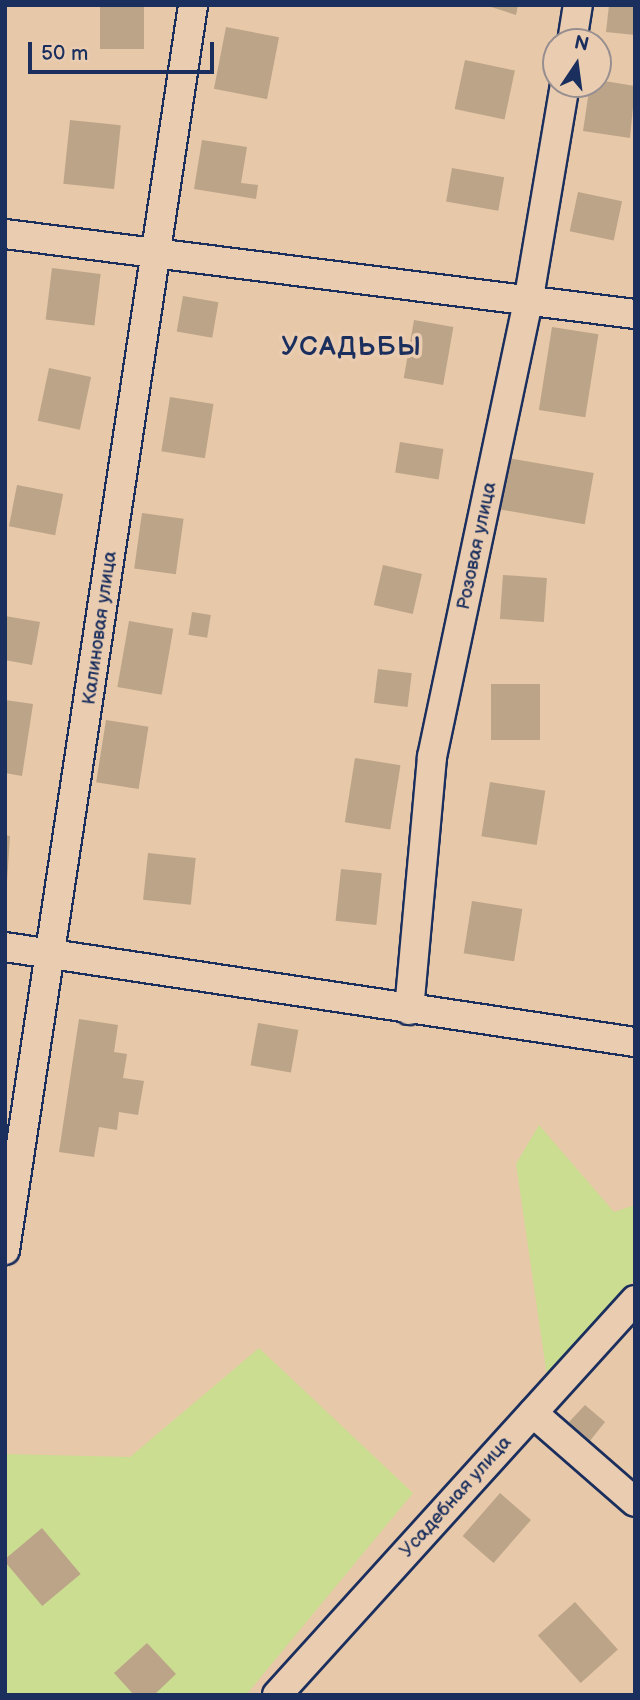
<!DOCTYPE html>
<html>
<head>
<meta charset="utf-8">
<style>
	body { margin:0 }
	#map { position:relative; width:640px; height:1700px; overflow:hidden; background:#e7c8a8; font-family:"Balsamiq Sans",sans-serif }
	div>[style] { position:absolute }
	[style*='--x'] { left:calc(var(--x)*1px); top:calc(var(--y)*1px); width:calc(var(--w)*1px); rotate:calc(var(--a)*1deg) }
	.green>* { inset:0; background:#cadd91 }
	.building>* { inset:0; background:#bca489; transform-origin:0 0 }
	.roads { filter:drop-shadow(2px 0 #1b2f5e) drop-shadow(-2px 0 #1b2f5e) drop-shadow(0 2px #1b2f5e) drop-shadow(0 -2px #1b2f5e) }
	.minor>* { height:28px; margin:-14px; padding:0 14px; transform-origin:14px; border-radius:14px; background:#eacdb1 }
	span { translate:-50% -50%; white-space:nowrap; text-align:center; line-height:1.15; -webkit-text-stroke:7px #eacdb1; paint-order:stroke }
	.street-label { font-size:19px; color:#1b2f5e }
	.district-label { font-size:26px; color:#1b2f5e; font-weight:700; letter-spacing:2px }
	.frame { position:absolute; inset:0; border:7px solid #1b2f5e; pointer-events:none }
	.north { position:absolute; left:542px; top:28px; width:70px; height:70px; box-sizing:border-box; background:#eacdb1; border:2px solid #978e90; border-radius:50%; rotate:13deg; font-size:19px; font-weight:700; line-height:28px; text-align:center; color:#1b2f5e }
	.north::after { content:''; display:block; margin:auto; width:24px; height:32px; background:#1b2f5e; clip-path:polygon(50% 0,100% 100%,50% 72%,0 100%) }
	.scale { position:absolute; left:28px; top:42px; width:186px; height:32px; box-sizing:border-box; border:4px solid #1b2f5e; border-top:0; padding-left:9px; font-size:21px; line-height:24px; white-space:nowrap; color:#1b2f5e; -webkit-text-stroke:5px #eacdb1; paint-order:stroke }
</style>
</head>
<body>
<div id="map">
	<div class="green">
		<i style="clip-path:polygon(539px 1125px,614px 1212px,635px 1205px,635px 1279px,547px 1376px,516px 1164px)"></i>
		<i style="clip-path:polygon(259px 1348px,413px 1493px,246px 1695px,5px 1695px,5px 1454px,130px 1457px)"></i>
	</div>
	<div class="building">
		<i style="left:100px;top:5px;width:44px;height:44px"></i>
		<i style="clip-path:polygon(485px 5px,518px 5px,516px 15px)"></i>
		<i style="clip-path:polygon(609px 5px,635px 5px,635px 35px,606px 32px)"></i>
		<i style="left:226px;top:27px;width:54px;height:63px;rotate:11deg"></i>
		<i style="left:465px;top:60px;width:51px;height:50px;rotate:12deg"></i>
		<i style="clip-path:polygon(598px 80px,635px 86px,630px 138px,583px 131px,590px 84px)"></i>
		<i style="left:70px;top:120px;width:51px;height:64px;rotate:6deg"></i>
		<i style="clip-path:polygon(202px 140px,247px 147px,241px 183px,258px 185px,256px 199px,194px 189px)"></i>
		<i style="left:452px;top:168px;width:53px;height:34px;rotate:10deg"></i>
		<i style="left:578px;top:192px;width:45px;height:40px;rotate:12deg"></i>
		<i style="left:52px;top:268px;width:49px;height:52px;rotate:7deg"></i>
		<i style="left:183px;top:296px;width:36px;height:36px;rotate:10deg"></i>
		<i style="left:414px;top:320px;width:40px;height:59px;rotate:10deg"></i>
		<i style="left:552px;top:327px;width:47px;height:84px;rotate:9deg"></i>
		<i style="left:49px;top:368px;width:43px;height:54px;rotate:12deg"></i>
		<i style="left:170px;top:397px;width:44px;height:55px;rotate:9deg"></i>
		<i style="left:400px;top:442px;width:44px;height:31px;rotate:9deg"></i>
		<i style="left:508px;top:458px;width:87px;height:52px;rotate:10deg"></i>
		<i style="left:17px;top:485px;width:47px;height:42px;rotate:11deg"></i>
		<i style="left:142px;top:513px;width:42px;height:56px;rotate:8deg"></i>
		<i style="left:383px;top:565px;width:40px;height:41px;rotate:13deg"></i>
		<i style="left:503px;top:575px;width:44px;height:44px;rotate:4deg"></i>
		<i style="left:192px;top:612px;width:19px;height:23px;rotate:9deg"></i>
		<i style="clip-path:polygon(5px 616px,40px 622px,32px 665px,5px 660px)"></i>
		<i style="left:129px;top:621px;width:45px;height:67px;rotate:10deg"></i>
		<i style="left:378px;top:669px;width:34px;height:34px;rotate:7deg"></i>
		<i style="left:491px;top:684px;width:49px;height:56px"></i>
		<i style="clip-path:polygon(5px 700px,33px 704px,22px 776px,5px 773px)"></i>
		<i style="left:106px;top:720px;width:43px;height:63px;rotate:9deg"></i>
		<i style="left:355px;top:758px;width:46px;height:65px;rotate:9deg"></i>
		<i style="left:490px;top:782px;width:56px;height:55px;rotate:9deg"></i>
		<i style="clip-path:polygon(5px 835px,10px 836px,7px 882px,5px 882px)"></i>
		<i style="left:148px;top:853px;width:48px;height:47px;rotate:6deg"></i>
		<i style="left:341px;top:869px;width:41px;height:52px;rotate:6deg"></i>
		<i style="left:472px;top:901px;width:51px;height:53px;rotate:9deg"></i>
		<i style="clip-path:polygon(79px 1019px,118px 1025px,114px 1052px,127px 1054px,123px 1078px,144px 1081px,138px 1115px,119px 1112px,117px 1130px,99px 1127px,94px 1157px,59px 1152px)"></i>
		<i style="left:258px;top:1023px;width:41px;height:43px;rotate:10deg"></i>
		<i style="clip-path:polygon(585px 1405px,605px 1422px,589px 1442px,569px 1422px)"></i>
		<i style="left:500px;top:1493px;width:41px;height:57px;rotate:41deg"></i>
		<i style="left:42px;top:1528px;width:60px;height:50px;rotate:50deg"></i>
		<i style="left:575px;top:1602px;width:64px;height:50px;rotate:48deg"></i>
		<i style="clip-path:polygon(147px 1643px,176px 1674px,154px 1695px,134px 1695px,114px 1673px)"></i>
	</div>
	<div class="roads">
		<div class="minor">
			<i style="--x:572;--y:42;--w:37;--a:-81"></i>
			<i style="--x:5;--y:234;--w:635;--a:7.24"></i>
			<i style="--x:5;--y:947;--w:637;--a:8.58"></i>
			<i style="--x:409;--y:1010;--w:254;--a:-84.8"></i>
			<i style="--x:432;--y:757;--w:470;--a:-78.1"></i>
			<i style="--x:529;--y:297;--w:216;--a:-80.4"></i>
			<i style="--x:5;--y:1250;--w:1259;--a:-81.41"></i>
			<i style="--x:533;--y:1413;--w:135;--a:41.1"></i>
			<i style="--x:277;--y:1695;--w:533;--a:-47.81"></i>
		</div>
	</div>
	<div class="street-label">
		<span style="left:477px;top:546px;rotate:-78deg">Розовая улица</span>
		<span style="left:100px;top:628px;rotate:-82deg">Калиновая улица</span>
		<span style="left:456px;top:1497px;rotate:-48deg">Усадебная улица</span>
	</div>
	<div class="district-label">
		<span style="left:352px;top:348px">УСАДЬБЫ</span>
	</div>
	<div class="frame"></div>
	<div class="north">N</div>
	<div class="scale">50 m</div>
</div>
</body>
</html>
